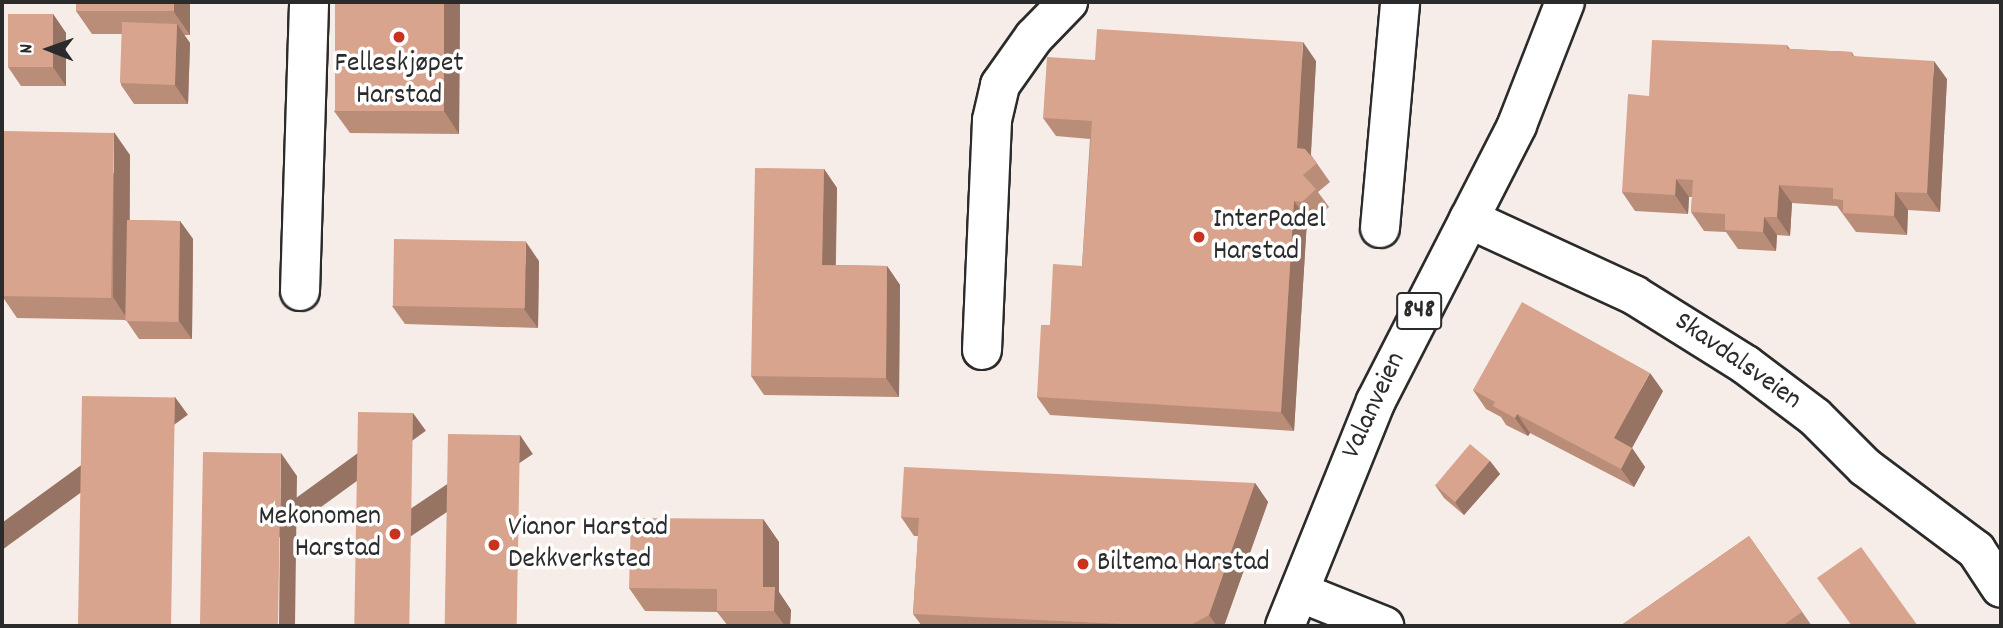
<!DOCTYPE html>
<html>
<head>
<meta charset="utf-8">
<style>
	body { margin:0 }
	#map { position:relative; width:2003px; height:628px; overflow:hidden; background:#f7ede8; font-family:Dekko,sans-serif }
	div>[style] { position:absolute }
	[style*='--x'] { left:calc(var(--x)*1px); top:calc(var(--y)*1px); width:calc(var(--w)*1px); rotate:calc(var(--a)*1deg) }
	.roads { filter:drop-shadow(2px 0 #2b2b2b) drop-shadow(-2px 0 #2b2b2b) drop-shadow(0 2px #2b2b2b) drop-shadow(0 -2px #2b2b2b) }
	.minor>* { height:38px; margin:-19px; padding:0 19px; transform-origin:19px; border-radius:19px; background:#fff }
	.major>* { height:38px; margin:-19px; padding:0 19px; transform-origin:19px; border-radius:19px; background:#fff }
	.wall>* { inset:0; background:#ba8d79 }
	.shaded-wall>* { inset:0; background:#977363; transform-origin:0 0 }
	.building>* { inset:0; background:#d8a48d; transform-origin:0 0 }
	.dots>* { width:19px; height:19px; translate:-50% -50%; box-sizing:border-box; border:4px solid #fff; border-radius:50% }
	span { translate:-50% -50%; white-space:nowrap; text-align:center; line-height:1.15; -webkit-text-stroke:7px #fff; paint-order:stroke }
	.shield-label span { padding:2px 5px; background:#fff; border:2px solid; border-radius:5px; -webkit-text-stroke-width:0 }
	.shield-label { font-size:26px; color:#2b2b2b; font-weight:700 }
	.poi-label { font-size:28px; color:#2b2b2b }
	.left { translate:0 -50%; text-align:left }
	.right { translate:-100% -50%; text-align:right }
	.street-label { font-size:28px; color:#2b2b2b }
	.frame { position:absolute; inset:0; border:4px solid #2b2b2b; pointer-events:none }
	.north { position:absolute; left:14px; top:14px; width:70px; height:70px; -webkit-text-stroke:5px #fff; paint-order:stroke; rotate:271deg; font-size:19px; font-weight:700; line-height:28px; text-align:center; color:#2b2b2b }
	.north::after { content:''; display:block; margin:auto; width:24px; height:32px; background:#2b2b2b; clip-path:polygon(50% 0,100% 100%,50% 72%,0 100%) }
</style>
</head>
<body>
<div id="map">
	<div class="roads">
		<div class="minor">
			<i style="--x:1469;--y:219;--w:182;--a:24.7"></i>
			<i style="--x:1634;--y:295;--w:132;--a:32"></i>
			<i style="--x:1746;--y:365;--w:86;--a:37"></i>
			<i style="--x:1815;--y:417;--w:71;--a:45"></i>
			<i style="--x:1865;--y:467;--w:139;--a:36.8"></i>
			<i style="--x:1976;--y:550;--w:45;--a:56.7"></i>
			<i style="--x:1380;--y:228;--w:227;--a:-84.9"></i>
			<i style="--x:300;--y:291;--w:289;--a:-88.2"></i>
			<i style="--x:982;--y:350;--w:230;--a:-87.5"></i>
			<i style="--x:992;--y:120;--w:36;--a:-77"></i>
			<i style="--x:1000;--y:85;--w:59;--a:-54.7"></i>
			<i style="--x:1034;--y:37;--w:49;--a:-45.8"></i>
			<i style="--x:1299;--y:592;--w:92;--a:21.8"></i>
		</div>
		<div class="major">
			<i style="--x:1285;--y:626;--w:243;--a:-68"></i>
			<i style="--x:1376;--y:401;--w:310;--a:-62.9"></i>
			<i style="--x:1517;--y:125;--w:132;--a:-68.7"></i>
		</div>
	</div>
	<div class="wall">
		<i style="clip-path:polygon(190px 2px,190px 35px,184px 35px,190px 43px,188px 104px,134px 104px,121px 85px,122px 34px,92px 34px,76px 11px)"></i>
		<i style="clip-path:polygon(460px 2px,459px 134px,350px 133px,334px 111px)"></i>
		<i style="clip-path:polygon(53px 14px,66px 33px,66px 86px,21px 86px,8px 67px)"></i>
		<i style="clip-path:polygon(1787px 45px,1790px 49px,1852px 52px,1854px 56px,1947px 79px,1940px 212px,1908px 210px,1907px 235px,1856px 232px,1837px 206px,1792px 203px,1790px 236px,1777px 235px,1776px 251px,1738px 249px,1726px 232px,1704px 231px,1691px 212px,1692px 197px,1689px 197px,1688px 214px,1635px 211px,1622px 192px,1649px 96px)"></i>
		<i style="clip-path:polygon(1095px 60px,1316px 61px,1311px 155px,1330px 182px,1318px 192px,1329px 207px,1315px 220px,1307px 220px,1294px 431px,1050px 415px,1037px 397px,1050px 325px,1082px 266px,1090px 139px,1056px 136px,1043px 118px)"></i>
		<i style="clip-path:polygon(130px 155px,130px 220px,180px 221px,193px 239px,192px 339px,139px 339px,126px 320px,17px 318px,2px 296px)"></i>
		<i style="clip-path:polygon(824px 169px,837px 188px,836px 265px,887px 266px,900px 285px,899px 397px,764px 395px,751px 376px)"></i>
		<i style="clip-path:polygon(539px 261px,538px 328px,405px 324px,392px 306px)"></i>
		<i style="clip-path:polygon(1473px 390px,1663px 391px,1632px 448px,1645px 467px,1634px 487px,1530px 433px,1528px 436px,1506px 425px,1501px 417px,1486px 409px)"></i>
		<i style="clip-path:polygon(1490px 461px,1500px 474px,1464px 515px,1444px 498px,1435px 485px)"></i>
		<i style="clip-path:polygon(1255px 483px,1268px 502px,1224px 626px,922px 626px,913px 614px,918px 536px,914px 536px,901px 517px)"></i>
		<i style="clip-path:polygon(763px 519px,779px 542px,779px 592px,791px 610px,790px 626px,728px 626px,717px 612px,645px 611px,629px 588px)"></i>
		<i style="clip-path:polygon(1749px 536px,1812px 626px,1620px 626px)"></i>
	</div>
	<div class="shaded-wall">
		<i style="clip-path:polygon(174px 2px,190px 2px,190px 35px,174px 12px)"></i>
		<i style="clip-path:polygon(444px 2px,460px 2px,459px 134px,444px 111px)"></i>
		<i style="clip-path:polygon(53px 14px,66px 33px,66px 86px,53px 67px)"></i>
		<i style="clip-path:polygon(177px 24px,190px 43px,188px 104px,175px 85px)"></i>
		<i style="clip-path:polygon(1303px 42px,1316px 61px,1310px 167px,1297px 148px)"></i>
		<i style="clip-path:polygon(1934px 61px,1947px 79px,1940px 212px,1927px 193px)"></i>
		<i style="clip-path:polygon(114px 132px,130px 155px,128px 320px,113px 297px)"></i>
		<i style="clip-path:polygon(824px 169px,837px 188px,835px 284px,822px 265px)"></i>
		<i style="clip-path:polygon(1676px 179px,1689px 197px,1688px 214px,1675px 195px)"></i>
		<i style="clip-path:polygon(1779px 185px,1792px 203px,1790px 236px,1777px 217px)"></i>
		<i style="clip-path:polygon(1895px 192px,1908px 210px,1907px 235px,1894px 216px)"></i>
		<i style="clip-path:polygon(1294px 201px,1307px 220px,1294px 431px,1281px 412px)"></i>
		<i style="clip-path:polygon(1764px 217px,1777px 235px,1776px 251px,1763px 232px)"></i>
		<i style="clip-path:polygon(180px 221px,193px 239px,192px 339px,179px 321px)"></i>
		<i style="clip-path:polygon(526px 242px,539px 261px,538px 328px,524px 309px)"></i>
		<i style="clip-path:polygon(887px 266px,900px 285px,899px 397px,886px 378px)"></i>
		<i style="clip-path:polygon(1650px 373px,1663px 391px,1627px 457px,1614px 438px)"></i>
		<i style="left:175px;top:397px;width:22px;height:229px;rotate:54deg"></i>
		<i style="left:413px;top:413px;width:22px;height:213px;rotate:54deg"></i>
		<i style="clip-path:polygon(1517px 414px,1530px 433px,1528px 436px,1515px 418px)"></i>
		<i style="left:520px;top:435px;width:23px;height:191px;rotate:56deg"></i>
		<i style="clip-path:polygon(1632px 448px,1645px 467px,1634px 487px,1621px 469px)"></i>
		<i style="clip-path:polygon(281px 453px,297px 476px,295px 626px,279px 626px)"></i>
		<i style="clip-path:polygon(1490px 461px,1500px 474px,1464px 515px,1455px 502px)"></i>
		<i style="clip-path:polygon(1255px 483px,1268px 502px,1224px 626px,1217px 626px,1209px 615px)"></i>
		<i style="clip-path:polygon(763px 519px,779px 542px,779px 592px,791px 610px,790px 626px,785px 626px,774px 611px,763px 587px)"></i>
	</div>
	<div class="building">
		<i style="left:76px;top:2px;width:98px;height:9px"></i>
		<i style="left:335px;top:2px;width:109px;height:109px"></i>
		<i style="left:8px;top:14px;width:45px;height:53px"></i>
		<i style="left:177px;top:24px;width:61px;height:55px;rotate:92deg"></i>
		<i style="clip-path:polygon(1097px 29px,1303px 42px,1297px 148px,1305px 149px,1317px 163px,1303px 175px,1316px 189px,1302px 202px,1294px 201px,1281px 412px,1037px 397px,1041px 325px,1050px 325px,1053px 264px,1082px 266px,1092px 121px,1043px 118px,1047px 57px,1095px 60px)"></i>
		<i style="clip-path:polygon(1652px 40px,1787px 45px,1787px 49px,1852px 52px,1852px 56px,1934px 61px,1927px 193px,1895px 192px,1894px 216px,1843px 213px,1843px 200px,1833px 199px,1833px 188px,1779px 185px,1777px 217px,1764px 217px,1763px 232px,1725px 230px,1725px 214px,1691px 212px,1693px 180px,1676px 179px,1675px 195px,1622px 192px,1628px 94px,1649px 96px)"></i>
		<i style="left:3px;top:131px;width:111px;height:165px;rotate:1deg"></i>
		<i style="clip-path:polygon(755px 168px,824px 169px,822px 265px,887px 266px,886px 378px,751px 376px)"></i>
		<i style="left:127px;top:220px;width:53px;height:101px;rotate:1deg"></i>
		<i style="left:394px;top:239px;width:132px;height:67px;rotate:1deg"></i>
		<i style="clip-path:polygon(1522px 302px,1650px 373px,1614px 438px,1632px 448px,1621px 469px,1517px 414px,1515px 418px,1493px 406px,1495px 402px,1473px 390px)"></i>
		<i style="left:82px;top:396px;width:93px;height:230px;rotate:1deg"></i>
		<i style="left:358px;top:412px;width:55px;height:214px;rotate:1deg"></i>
		<i style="left:448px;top:434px;width:72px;height:192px;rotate:1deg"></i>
		<i style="left:1470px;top:444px;width:26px;height:54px;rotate:40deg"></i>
		<i style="left:203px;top:452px;width:78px;height:174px;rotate:1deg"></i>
		<i style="clip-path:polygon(904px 467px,1255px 483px,1209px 615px,1189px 626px,1164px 626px,913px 614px,919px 518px,901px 517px)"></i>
		<i style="clip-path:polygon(631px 518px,763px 519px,763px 587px,775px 587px,774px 611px,717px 611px,717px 589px,629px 588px)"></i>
		<i style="clip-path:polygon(1749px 536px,1802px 612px,1782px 626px,1620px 626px)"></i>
		<i style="clip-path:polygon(1861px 547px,1918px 626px,1852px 626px,1817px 578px)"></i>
	</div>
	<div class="dots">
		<i style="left:399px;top:37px;background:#c8321e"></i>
		<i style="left:1199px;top:237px;background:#c8321e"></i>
		<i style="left:395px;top:534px;background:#c8321e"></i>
		<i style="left:494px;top:545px;background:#c8321e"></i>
		<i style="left:1083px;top:564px;background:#c8321e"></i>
	</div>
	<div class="shield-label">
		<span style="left:1419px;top:311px">848</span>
	</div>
	<div class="poi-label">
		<span style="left:399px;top:81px">Felleskjøpet<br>Harstad</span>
		<span class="left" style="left:1213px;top:237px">InterPadel<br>Harstad</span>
		<span class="right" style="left:381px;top:534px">Mekonomen<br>Harstad</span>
		<span class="left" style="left:508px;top:545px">Vianor Harstad<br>Dekkverksted</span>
		<span class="left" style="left:1097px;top:564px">Biltema Harstad</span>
	</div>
	<div class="street-label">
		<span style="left:1737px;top:362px;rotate:35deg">Skavdalsveien</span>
		<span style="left:1375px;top:406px;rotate:-65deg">Valanveien</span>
	</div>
	<div class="frame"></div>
	<div class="north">N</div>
</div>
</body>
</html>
